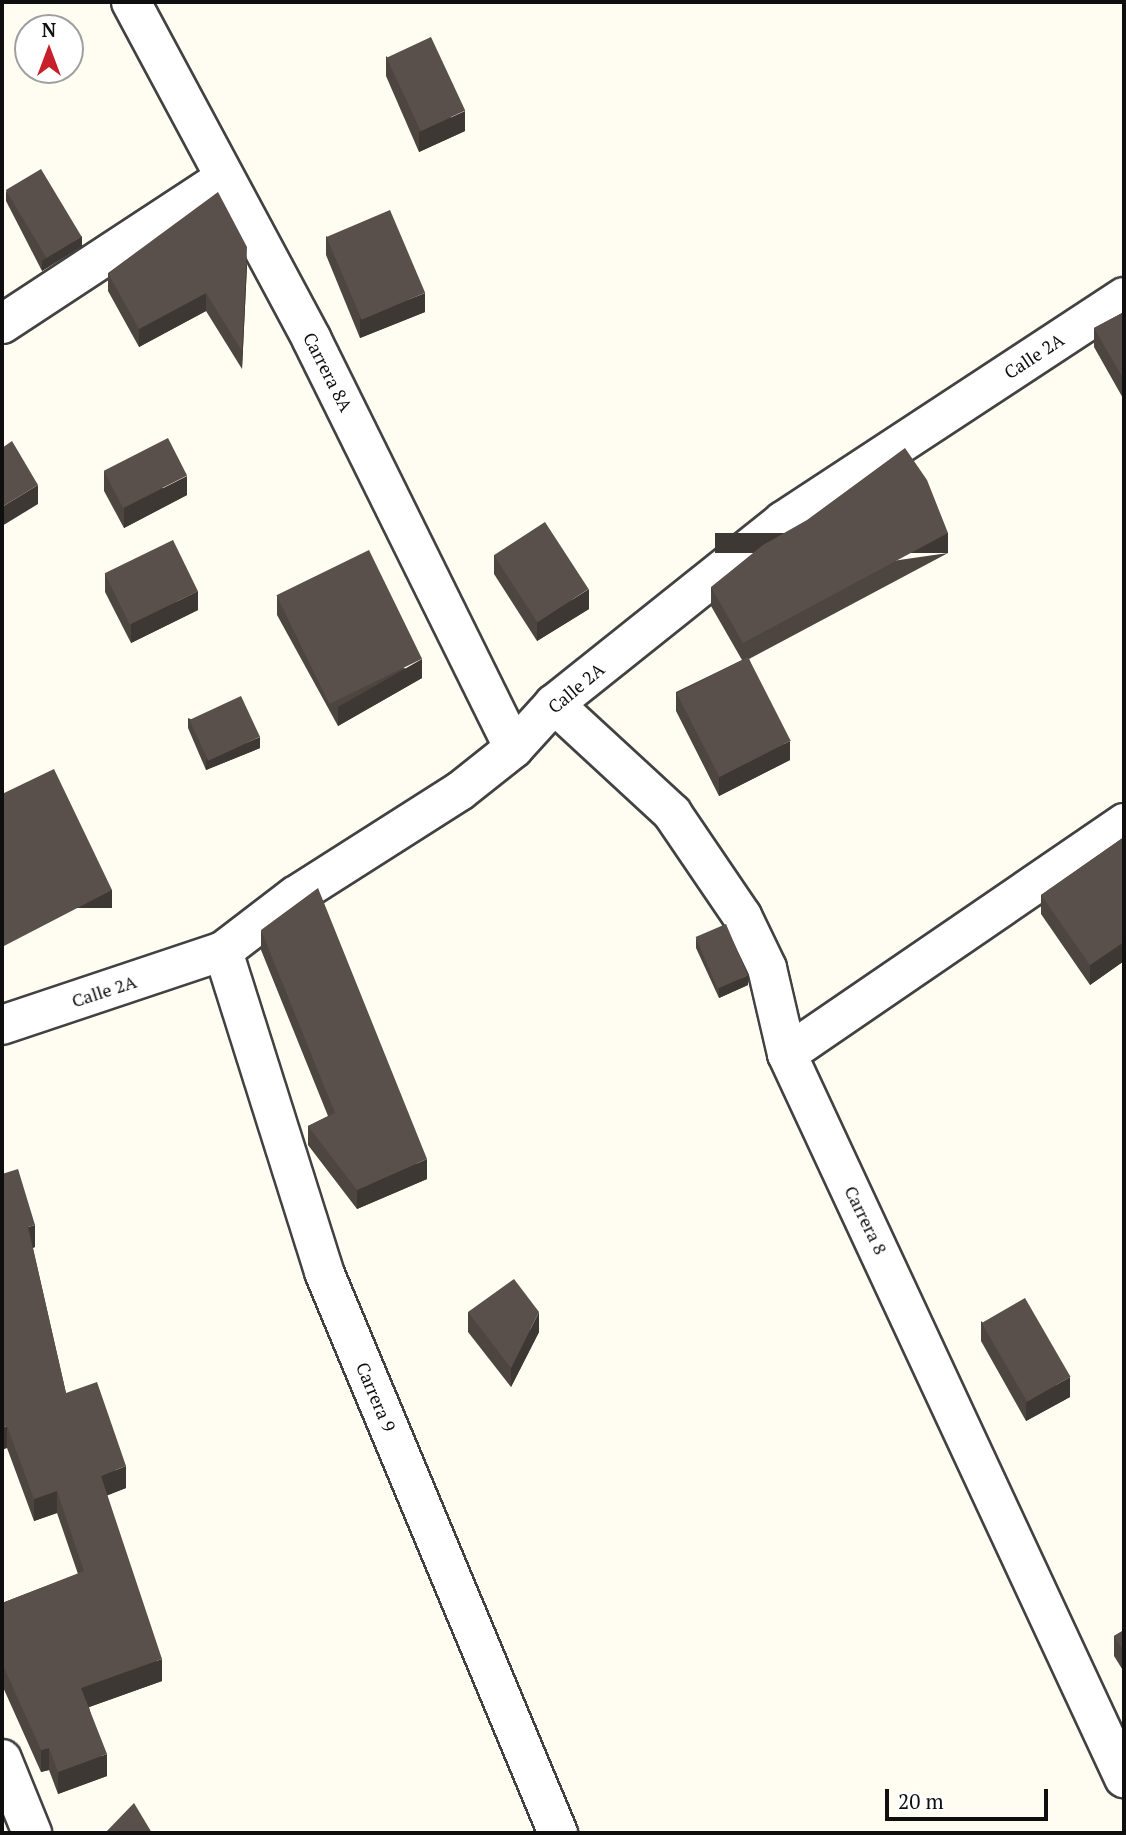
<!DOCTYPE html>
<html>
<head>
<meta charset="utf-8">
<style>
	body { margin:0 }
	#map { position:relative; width:1126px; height:1835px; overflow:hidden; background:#fffcf2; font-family:"PT Serif",serif }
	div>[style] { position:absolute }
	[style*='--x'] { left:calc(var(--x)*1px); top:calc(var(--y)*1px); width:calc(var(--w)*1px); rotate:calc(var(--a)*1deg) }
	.roads { filter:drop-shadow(2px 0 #424242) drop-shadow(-2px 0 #424242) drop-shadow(0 2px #424242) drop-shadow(0 -2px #424242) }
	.minor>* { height:38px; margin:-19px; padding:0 19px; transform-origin:19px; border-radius:19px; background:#fff }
	.wall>* { inset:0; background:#4d4540 }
	.shaded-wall>* { inset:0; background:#3e3834; transform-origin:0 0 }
	.building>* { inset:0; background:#59504b; transform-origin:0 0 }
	span { translate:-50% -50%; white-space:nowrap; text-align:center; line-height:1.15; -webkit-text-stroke:7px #fff; paint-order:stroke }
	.street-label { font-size:18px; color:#0f0f0f }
	.frame { position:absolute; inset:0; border:4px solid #0f0f0f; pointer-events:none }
	.north { position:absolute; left:14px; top:14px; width:70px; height:70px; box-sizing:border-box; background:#fff; border:2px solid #9f9f9f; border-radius:50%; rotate:0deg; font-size:19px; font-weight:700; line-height:28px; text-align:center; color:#0f0f0f }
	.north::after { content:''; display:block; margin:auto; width:24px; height:32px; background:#c6212b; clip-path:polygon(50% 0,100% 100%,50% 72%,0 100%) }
	.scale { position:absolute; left:885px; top:1789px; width:163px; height:32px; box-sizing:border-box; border:4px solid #0f0f0f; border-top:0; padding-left:9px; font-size:21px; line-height:24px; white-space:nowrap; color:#0f0f0f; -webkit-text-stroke:5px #fff; paint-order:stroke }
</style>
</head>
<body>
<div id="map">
	<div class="roads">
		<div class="minor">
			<i style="--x:131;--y:2;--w:383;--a:61.8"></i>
			<i style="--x:312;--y:340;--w:455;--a:63.7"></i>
			<i style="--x:2;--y:324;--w:264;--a:-33.3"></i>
			<i style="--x:554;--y:704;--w:161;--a:42.7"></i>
			<i style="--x:672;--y:813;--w:125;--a:55.8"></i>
			<i style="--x:742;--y:916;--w:58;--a:64.3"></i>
			<i style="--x:767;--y:968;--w:88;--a:76.9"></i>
			<i style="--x:787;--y:1054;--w:799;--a:65.04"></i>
			<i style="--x:223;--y:951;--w:337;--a:72.5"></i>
			<i style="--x:324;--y:1272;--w:608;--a:67.36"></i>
			<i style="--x:2;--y:1025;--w:233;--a:-18.5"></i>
			<i style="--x:223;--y:951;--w:91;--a:-37.4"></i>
			<i style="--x:295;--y:896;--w:196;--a:-32.5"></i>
			<i style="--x:460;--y:791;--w:69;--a:-38.5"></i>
			<i style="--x:514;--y:748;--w:59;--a:-47.7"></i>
			<i style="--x:554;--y:704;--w:293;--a:-38.6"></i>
			<i style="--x:783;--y:521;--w:408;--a:-33.3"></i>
			<i style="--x:787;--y:1054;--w:409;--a:-34.4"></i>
			<i style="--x:2;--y:1759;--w:80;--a:67.9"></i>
		</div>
	</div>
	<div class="wall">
		<i style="clip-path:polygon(386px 56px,465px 131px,419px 152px,386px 76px)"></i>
		<i style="clip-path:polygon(6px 191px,82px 246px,42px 271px,6px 201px)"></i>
		<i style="clip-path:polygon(326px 236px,425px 312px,360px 338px,326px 255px)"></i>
		<i style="clip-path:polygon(247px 265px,242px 369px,206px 311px,139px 347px,108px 291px,108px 273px)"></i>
		<i style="clip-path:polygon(1124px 312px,1124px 400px,1094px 347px,1094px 328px)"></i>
		<i style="clip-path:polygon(104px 471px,187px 495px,124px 528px,104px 491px)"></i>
		<i style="clip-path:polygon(948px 553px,749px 659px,790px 760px,719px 796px,676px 711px,676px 692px,742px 660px,711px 606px,711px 587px)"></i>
		<i style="clip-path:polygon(494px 555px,589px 609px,537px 641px,494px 574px)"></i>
		<i style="clip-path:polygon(105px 573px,198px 610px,131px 643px,105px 592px)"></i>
		<i style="clip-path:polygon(277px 596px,422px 678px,338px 726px,277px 615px)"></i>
		<i style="clip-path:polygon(188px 718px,260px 748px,206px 770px,188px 728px)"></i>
		<i style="clip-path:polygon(1124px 837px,1124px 961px,1090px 985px,1041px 914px,1041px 895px)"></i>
		<i style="clip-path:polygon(261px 930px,427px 1179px,357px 1209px,308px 1145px,308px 1126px,328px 1116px,261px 950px)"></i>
		<i style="clip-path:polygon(696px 938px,748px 985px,719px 998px,696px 948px)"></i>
		<i style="clip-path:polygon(2px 1174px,35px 1247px,33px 1248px,66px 1393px,126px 1488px,107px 1495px,162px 1681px,89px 1707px,107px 1776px,58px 1794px,49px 1770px,41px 1772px,2px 1685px,2px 1603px,78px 1574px,57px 1513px,34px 1521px,7px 1448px)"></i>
		<i style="clip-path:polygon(468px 1312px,539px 1332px,511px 1387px,468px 1332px)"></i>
		<i style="clip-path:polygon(981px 1321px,1070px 1397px,1026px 1421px,981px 1341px)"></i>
		<i style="clip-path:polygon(1124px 1630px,1124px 1672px,1114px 1656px,1114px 1636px)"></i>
	</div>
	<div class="shaded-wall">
		<i style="clip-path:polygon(465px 111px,465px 131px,419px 152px,419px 132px)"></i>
		<i style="clip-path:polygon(82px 236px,82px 246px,42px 271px,42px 261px)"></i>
		<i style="clip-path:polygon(247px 247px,247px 265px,242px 369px,242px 351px)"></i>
		<i style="clip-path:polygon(206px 293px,206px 311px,139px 347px,139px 329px)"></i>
		<i style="clip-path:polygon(425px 293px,425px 312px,360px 338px,360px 319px)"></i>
		<i style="clip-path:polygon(187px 476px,187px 495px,124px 528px,124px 508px)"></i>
		<i style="clip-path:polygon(38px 485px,38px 504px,2px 526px,2px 507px)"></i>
		<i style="left:948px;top:533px;width:20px;height:233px;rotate:90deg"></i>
		<i style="clip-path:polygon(589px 589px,589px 609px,537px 641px,537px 622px)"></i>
		<i style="clip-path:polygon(198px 591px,198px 610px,131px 643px,131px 624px)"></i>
		<i style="clip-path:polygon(422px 659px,422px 678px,338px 726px,338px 707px)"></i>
		<i style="clip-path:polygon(260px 737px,260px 748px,206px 770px,206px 760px)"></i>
		<i style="clip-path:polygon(790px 741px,790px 760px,719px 796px,719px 777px)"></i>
		<i style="left:112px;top:890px;width:18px;height:124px;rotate:90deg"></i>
		<i style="clip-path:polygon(1124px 942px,1124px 961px,1090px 985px,1090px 965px)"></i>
		<i style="clip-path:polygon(748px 975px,748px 985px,719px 998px,719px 988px)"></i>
		<i style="clip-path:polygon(427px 1159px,427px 1179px,357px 1209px,357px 1190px)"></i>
		<i style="clip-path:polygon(35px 1225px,35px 1247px,28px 1249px,28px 1227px)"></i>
		<i style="clip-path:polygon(539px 1312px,539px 1332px,511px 1387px,511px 1368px)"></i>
		<i style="clip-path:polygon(1070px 1377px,1070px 1397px,1026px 1421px,1026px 1402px)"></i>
		<i style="clip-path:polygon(7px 1426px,7px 1448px,2px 1450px,2px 1428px)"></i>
		<i style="clip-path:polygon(126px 1466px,126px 1488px,101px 1498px,101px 1476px)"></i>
		<i style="clip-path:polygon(57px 1491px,57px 1513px,34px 1521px,34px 1499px)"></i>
		<i style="clip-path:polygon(162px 1659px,162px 1681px,81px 1710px,81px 1688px)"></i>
		<i style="clip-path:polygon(49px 1748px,49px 1770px,41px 1772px,41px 1750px)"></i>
		<i style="clip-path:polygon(107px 1754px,107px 1776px,58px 1794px,58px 1772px)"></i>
	</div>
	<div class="building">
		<i style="left:431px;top:37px;width:81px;height:49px;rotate:65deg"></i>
		<i style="left:41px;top:169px;width:79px;height:41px;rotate:59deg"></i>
		<i style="clip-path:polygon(218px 192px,247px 247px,242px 351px,206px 293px,139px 329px,108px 273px)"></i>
		<i style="left:390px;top:210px;width:90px;height:69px;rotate:67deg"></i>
		<i style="clip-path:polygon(1124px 312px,1124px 380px,1094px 328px)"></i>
		<i style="left:168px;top:438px;width:42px;height:72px;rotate:63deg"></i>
		<i style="clip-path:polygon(12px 441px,38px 485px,2px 507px,2px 448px)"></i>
		<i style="clip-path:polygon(905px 448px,927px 480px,948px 533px,743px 643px,711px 587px,763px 545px,807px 520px)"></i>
		<i style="left:545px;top:522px;width:80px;height:61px;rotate:57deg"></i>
		<i style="left:173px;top:540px;width:57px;height:76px;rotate:64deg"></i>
		<i style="left:369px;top:550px;width:121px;height:103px;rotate:64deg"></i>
		<i style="left:748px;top:657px;width:94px;height:80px;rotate:63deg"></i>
		<i style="left:241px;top:696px;width:45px;height:57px;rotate:65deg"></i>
		<i style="clip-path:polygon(54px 769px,112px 890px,2px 947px,2px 794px)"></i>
		<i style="clip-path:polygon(1124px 837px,1124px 942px,1090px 965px,1041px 895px)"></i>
		<i style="clip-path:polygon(318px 888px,427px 1159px,357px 1190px,308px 1126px,335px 1113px,261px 930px)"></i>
		<i style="left:726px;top:924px;width:56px;height:33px;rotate:67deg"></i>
		<i style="clip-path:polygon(18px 1169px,35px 1225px,28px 1227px,66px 1393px,97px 1382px,126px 1466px,101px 1476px,162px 1659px,81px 1688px,107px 1754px,58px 1772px,49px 1748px,41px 1750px,2px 1663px,2px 1603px,84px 1571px,57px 1491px,34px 1499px,7px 1426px,2px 1428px,2px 1174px)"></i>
		<i style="clip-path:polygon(514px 1279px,539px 1312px,511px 1368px,468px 1312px)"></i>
		<i style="left:1025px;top:1298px;width:91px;height:50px;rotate:60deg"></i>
		<i style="clip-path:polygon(1124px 1630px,1124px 1652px,1114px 1636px)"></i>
		<i style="clip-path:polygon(134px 1803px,152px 1833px,105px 1833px)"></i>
	</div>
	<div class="street-label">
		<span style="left:1034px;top:356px;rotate:-33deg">Calle 2A</span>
		<span style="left:328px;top:372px;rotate:63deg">Carrera 8A</span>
		<span style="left:576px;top:688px;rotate:-40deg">Calle 2A</span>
		<span style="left:104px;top:991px;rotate:-18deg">Calle 2A</span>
		<span style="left:866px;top:1220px;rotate:64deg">Carrera 8</span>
		<span style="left:376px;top:1397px;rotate:67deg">Carrera 9</span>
	</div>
	<div class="frame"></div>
	<div class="north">N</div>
	<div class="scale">20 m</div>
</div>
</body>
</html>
